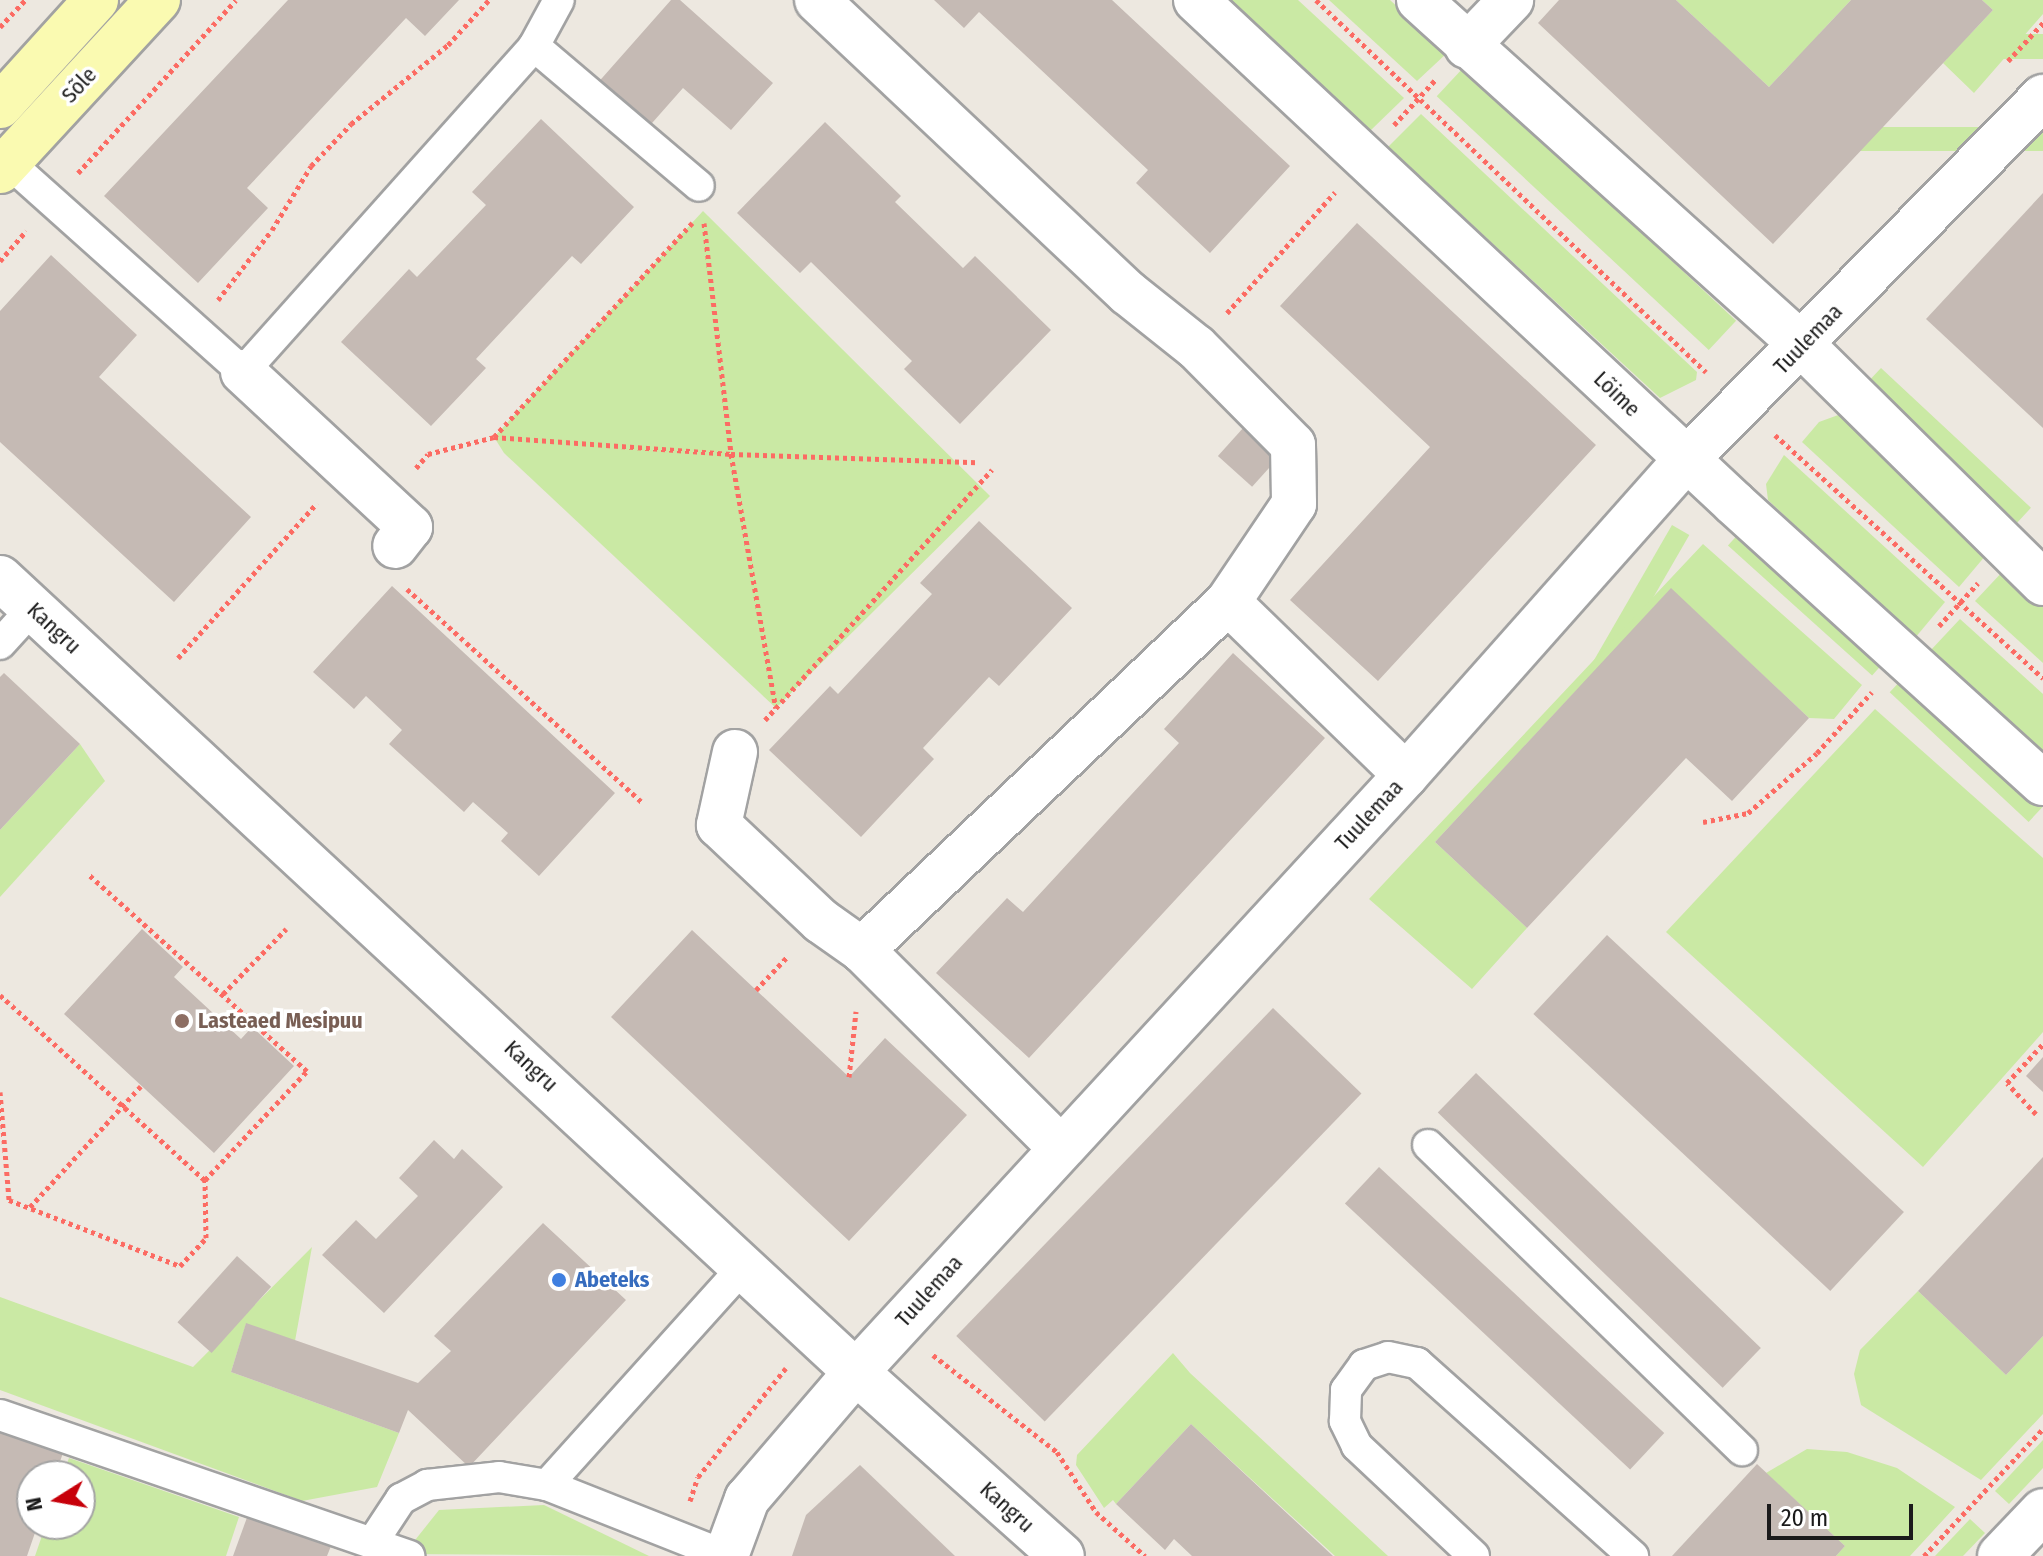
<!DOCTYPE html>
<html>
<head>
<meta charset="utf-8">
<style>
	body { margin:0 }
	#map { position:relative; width:2043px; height:1556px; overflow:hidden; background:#ede8e0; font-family:"Fira Sans Condensed",sans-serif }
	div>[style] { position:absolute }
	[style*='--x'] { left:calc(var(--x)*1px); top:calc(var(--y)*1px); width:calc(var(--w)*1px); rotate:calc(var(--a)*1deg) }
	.grass>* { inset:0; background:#cae9a4; transform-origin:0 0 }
	.building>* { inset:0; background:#c5bab4; transform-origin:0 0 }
	.path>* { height:5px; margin-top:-2.5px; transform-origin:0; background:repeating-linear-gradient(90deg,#fc6b63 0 4px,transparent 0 8px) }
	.roads { filter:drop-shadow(2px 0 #a2a2a2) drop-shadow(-2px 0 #a2a2a2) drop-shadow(0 2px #a2a2a2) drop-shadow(0 -2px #a2a2a2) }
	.service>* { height:30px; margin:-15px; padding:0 15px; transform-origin:15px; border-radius:15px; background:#fff }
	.minor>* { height:44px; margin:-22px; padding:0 22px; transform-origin:22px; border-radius:22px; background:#fff }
	.secondary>* { height:44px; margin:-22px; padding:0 22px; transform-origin:22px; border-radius:22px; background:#fafab1 }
	.dots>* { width:22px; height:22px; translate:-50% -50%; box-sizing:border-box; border:4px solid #fff; border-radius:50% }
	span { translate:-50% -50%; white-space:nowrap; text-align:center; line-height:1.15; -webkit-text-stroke:7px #fff; paint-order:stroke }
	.street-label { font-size:22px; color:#1b1b1b }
	.education-label { font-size:22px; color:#785e54; font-weight:700 }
	.left { translate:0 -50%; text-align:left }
	.shop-label { font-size:22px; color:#366cbe; font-weight:700 }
	.north { position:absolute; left:16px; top:1460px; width:80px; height:80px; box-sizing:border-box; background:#fff; border:2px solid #a4a4a4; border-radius:50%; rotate:259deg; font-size:22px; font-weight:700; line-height:32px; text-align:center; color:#1b1b1b }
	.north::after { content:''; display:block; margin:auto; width:28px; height:36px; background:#c7000a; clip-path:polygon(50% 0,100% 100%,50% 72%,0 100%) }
	.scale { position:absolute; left:1767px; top:1504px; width:146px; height:36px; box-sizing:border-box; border:4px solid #1b1b1b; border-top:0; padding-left:10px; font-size:24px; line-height:28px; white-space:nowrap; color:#1b1b1b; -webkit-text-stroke:6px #fff; paint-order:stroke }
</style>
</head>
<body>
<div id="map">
	<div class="grass">
		<i style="clip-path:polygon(1229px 0,1298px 0,1404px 98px,1370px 131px)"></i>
		<i style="clip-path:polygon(1329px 0,1390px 0,1447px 53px,1417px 81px)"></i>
		<i style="clip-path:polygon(1676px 0,1851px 0,1769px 87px)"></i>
		<i style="clip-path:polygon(1982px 0,2043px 0,2043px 14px,1974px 93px,1943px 63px,1993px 10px)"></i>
		<i style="left:2043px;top:34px;width:25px;height:328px;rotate:90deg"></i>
		<i style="left:1464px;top:67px;width:372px;height:40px;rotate:43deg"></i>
		<i style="clip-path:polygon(1421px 114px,1697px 372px,1696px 380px,1660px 398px,1388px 147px)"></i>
		<i style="left:2043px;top:127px;width:24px;height:261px;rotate:90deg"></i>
		<i style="clip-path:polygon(703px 211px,990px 496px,776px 708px,504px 453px,494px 437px)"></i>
		<i style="left:1881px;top:368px;width:205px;height:23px;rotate:43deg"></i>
		<i style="clip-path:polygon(1841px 414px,1986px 555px,1959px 587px,1802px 442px,1819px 422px)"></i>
		<i style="clip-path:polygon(1784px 455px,1945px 602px,1915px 638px,1768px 500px,1766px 484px)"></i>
		<i style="left:1672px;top:525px;width:20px;height:485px;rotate:30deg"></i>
		<i style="left:1742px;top:530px;width:194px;height:21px;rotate:42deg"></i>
		<i style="clip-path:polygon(1703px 544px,1862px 685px,1834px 719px,1809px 718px,1671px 589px,1435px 842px,1527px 928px,1472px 989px,1369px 899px)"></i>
		<i style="clip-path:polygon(2005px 569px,2043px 605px,2043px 663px,1975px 601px)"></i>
		<i style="clip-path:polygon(1960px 619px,2043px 694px,2043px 755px,1930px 651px)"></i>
		<i style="left:1904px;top:677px;width:190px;height:21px;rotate:43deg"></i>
		<i style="clip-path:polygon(1875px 709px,2043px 858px,2043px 1032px,1923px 1167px,1666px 932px)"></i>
		<i style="clip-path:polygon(80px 744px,105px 781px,0 897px,0 830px)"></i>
		<i style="clip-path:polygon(312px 1247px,295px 1341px,246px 1324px,231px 1372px,399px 1433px,377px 1487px,302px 1501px,0 1390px,0 1297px,193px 1367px)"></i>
		<i style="clip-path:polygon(1918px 1291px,2006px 1375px,2043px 1336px,2043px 1414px,1981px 1480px,1861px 1405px,1854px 1374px,1860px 1350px)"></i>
		<i style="clip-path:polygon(1173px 1353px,1190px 1373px,1388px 1556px,1335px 1556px,1191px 1424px,1116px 1504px,1113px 1500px,1104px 1508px,1076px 1465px,1077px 1455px)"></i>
		<i style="clip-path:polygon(2043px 1440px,2043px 1468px,2009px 1504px,1995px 1491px)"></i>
		<i style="clip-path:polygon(1807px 1449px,1847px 1452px,1897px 1468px,1955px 1507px,1910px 1556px,1836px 1556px,1845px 1546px,1766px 1473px)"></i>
		<i style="clip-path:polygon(69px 1458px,239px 1517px,226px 1556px,35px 1556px,46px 1524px,80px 1524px,80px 1476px,62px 1476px)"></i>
		<i style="clip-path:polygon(544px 1505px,649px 1556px,404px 1554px,439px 1510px)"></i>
		<i style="clip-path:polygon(1970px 1519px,1985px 1533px,1963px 1556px,1935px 1556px)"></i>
	</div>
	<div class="building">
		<i style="clip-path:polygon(288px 0,459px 0,425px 36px,406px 18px,247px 188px,268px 208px,198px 283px,104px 196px)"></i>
		<i style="clip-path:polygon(671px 0,680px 0,773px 83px,731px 130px,683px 88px,645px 131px,595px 86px)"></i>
		<i style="clip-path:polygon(934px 0,1112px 0,1290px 166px,1210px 253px,1136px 183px,1148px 170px,979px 12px,964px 28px)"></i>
		<i style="clip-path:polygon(1559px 0,1676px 0,1769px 87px,1851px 0,1982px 0,1993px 10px,1773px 244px,1538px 23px)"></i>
		<i style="clip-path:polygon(541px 119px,634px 207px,581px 264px,572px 256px,476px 359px,486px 368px,431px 426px,341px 342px,409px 269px,417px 277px,486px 205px,472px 192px)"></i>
		<i style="clip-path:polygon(825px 122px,901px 196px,895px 202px,963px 268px,975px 256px,1051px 330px,960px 424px,904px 369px,912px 361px,811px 262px,800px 273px,737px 213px)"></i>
		<i style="clip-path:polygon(2043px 193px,2043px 428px,1926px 319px)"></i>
		<i style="clip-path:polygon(1357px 223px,1596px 445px,1378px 681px,1290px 600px,1430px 447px,1280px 306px)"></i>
		<i style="clip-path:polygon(51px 255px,137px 335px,99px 377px,251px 517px,174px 602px,0 442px,0 311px)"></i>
		<i style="left:1244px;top:427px;width:46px;height:39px;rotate:42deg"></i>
		<i style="clip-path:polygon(979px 521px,1072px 608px,999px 686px,989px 677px,923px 748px,934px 759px,861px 837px,769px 750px,830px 686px,838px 694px,932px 594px,920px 583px)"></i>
		<i style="clip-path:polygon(392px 586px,615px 793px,539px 876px,501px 841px,508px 833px,473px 802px,464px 812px,389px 744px,402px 730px,366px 696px,354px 709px,313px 672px)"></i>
		<i style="clip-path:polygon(1671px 588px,1809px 718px,1732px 801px,1686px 758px,1527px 928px,1435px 842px)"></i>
		<i style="clip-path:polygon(1233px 653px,1325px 738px,1029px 1058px,936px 973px,1007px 898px,1023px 912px,1179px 743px,1164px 729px)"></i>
		<i style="clip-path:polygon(4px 673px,80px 744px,0 830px,0 677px)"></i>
		<i style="clip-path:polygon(142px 929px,183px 967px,174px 977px,241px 1039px,252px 1027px,294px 1066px,214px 1153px,64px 1014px)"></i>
		<i style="clip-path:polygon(692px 930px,849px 1077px,885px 1038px,967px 1115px,849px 1241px,611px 1017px)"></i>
		<i style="left:1607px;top:935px;width:406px;height:108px;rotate:43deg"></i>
		<i style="left:1273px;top:1008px;width:123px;height:456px;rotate:44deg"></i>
		<i style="clip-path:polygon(2043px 1057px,2043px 1092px,2026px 1076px)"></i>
		<i style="left:1476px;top:1073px;width:396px;height:55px;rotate:44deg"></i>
		<i style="clip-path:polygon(434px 1140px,454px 1159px,462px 1149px,503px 1187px,384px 1313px,322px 1255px,356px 1220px,376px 1239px,418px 1196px,399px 1178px)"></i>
		<i style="clip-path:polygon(2043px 1157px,2043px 1336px,2006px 1375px,1918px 1291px)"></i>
		<i style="left:1379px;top:1167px;width:390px;height:50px;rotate:43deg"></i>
		<i style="clip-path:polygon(543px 1223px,626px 1300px,469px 1467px,408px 1410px,399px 1433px,231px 1372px,246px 1323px,418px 1383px,451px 1351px,434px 1336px)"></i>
		<i style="left:237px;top:1256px;width:46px;height:89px;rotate:42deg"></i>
		<i style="clip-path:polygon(1191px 1424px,1333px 1556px,1192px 1556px,1174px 1539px,1165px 1550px,1116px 1504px)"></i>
		<i style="clip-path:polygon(0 1428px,64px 1450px,55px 1476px,32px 1476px,32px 1524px,38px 1524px,27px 1556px,0 1556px)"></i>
		<i style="clip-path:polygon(1757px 1464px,1845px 1546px,1836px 1556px,1672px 1556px)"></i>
		<i style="clip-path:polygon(860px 1465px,955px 1556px,792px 1556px,806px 1515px)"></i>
		<i style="clip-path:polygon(249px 1512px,333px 1541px,327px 1556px,233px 1556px)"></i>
	</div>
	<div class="path">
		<i style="--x:1316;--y:0;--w:539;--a:43.65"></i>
		<i style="--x:0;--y:27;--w:37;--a:-47"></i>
		<i style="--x:2008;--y:61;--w:52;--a:-47.4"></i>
		<i style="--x:1394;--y:125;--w:62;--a:-47.6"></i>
		<i style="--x:78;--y:173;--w:234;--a:-47.6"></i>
		<i style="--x:704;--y:223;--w:233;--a:83.3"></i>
		<i style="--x:731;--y:454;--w:258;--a:80"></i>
		<i style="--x:0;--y:261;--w:40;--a:-49"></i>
		<i style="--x:218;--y:300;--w:88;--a:-52.4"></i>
		<i style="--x:272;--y:230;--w:75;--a:-58.6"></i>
		<i style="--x:311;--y:166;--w:58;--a:-46.4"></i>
		<i style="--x:351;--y:124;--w:125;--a:-39.2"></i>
		<i style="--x:448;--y:45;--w:61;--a:-47.7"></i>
		<i style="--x:1227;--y:313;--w:162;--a:-48.2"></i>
		<i style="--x:1775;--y:435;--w:362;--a:42.2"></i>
		<i style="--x:494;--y:437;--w:238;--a:4.1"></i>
		<i style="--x:731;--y:454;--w:246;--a:1.9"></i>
		<i style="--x:416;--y:468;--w:18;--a:-49"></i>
		<i style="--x:428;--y:454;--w:68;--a:-14.4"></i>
		<i style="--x:494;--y:437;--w:292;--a:-47.2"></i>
		<i style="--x:407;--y:589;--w:319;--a:42.2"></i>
		<i style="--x:1939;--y:626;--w:58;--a:-47.8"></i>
		<i style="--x:178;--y:658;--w:208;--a:-48.1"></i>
		<i style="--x:765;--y:720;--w:338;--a:-47.8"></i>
		<i style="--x:1703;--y:822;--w:46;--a:-11.3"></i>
		<i style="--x:1748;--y:813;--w:91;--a:-41"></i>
		<i style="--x:1817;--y:753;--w:82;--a:-48"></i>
		<i style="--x:756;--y:990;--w:47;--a:-46.7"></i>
		<i style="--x:223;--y:994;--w:91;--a:-45.9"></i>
		<i style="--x:0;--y:995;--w:276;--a:42.1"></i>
		<i style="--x:205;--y:1180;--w:149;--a:-46.9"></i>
		<i style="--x:307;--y:1071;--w:295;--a:-138"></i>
		<i style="--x:849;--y:1077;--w:66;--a:-83.9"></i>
		<i style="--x:0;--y:1092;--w:108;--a:85.2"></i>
		<i style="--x:9;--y:1200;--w:183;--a:21.1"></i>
		<i style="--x:180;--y:1266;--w:38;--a:-47"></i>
		<i style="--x:206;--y:1238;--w:58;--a:-91"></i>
		<i style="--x:2036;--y:1114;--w:42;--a:-133.1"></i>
		<i style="--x:2007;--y:1083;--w:53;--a:-47.3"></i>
		<i style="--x:30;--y:1207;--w:164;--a:-47.5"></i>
		<i style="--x:933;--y:1355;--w:157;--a:38"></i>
		<i style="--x:1057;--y:1452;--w:72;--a:57"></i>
		<i style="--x:1096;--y:1512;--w:66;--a:41.9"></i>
		<i style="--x:690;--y:1501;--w:25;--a:-72"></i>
		<i style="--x:698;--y:1477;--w:140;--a:-51.1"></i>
		<i style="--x:1924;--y:1556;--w:174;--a:-46.9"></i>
	</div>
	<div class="roads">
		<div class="service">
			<i style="--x:534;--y:46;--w:216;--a:40.3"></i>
			<i style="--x:8;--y:162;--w:315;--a:41.8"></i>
			<i style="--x:243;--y:372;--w:437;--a:-48.2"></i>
			<i style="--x:534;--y:46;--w:52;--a:-61.5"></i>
			<i style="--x:0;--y:644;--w:47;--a:-47.6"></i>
			<i style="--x:1428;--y:1145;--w:438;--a:44.2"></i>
			<i style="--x:0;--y:1415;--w:433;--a:19"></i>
			<i style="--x:547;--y:1485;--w:296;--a:-48"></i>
			<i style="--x:372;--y:1543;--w:53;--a:-56.6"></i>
			<i style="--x:401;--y:1499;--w:30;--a:-28"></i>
			<i style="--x:427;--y:1485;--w:72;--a:-6.3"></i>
			<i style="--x:499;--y:1477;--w:49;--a:9.5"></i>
			<i style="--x:547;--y:1485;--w:193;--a:21.6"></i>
			<i style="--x:1474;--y:1556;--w:161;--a:-136.8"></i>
			<i style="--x:1357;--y:1446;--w:28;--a:-116"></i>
			<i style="--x:1345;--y:1421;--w:31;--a:-88"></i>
			<i style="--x:1346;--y:1390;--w:31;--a:-54"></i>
			<i style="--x:1364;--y:1365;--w:25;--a:-18"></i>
			<i style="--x:1388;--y:1357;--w:30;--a:12"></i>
			<i style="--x:1417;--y:1363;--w:290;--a:41.8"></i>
		</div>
		<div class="minor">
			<i style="--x:817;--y:0;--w:427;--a:43.3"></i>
			<i style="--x:1128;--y:293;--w:87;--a:38.5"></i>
			<i style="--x:1196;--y:347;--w:138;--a:45.3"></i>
			<i style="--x:1293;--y:445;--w:59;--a:89"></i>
			<i style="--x:1294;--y:504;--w:118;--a:124"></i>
			<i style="--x:1228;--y:602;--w:505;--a:136.44"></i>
			<i style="--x:1196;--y:0;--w:737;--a:43.07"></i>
			<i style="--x:1734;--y:503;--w:417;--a:42.2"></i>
			<i style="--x:1419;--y:0;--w:515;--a:42.01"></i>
			<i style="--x:1802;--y:345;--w:339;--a:44.6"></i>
			<i style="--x:1467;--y:46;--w:64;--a:-46.3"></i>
			<i style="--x:243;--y:372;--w:228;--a:42.9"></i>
			<i style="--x:410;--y:527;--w:24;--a:128"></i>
			<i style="--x:0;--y:578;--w:1168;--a:42.85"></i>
			<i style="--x:856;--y:1372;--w:276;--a:41.8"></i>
			<i style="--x:1228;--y:602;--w:248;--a:44.2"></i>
			<i style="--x:735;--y:752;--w:75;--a:102.4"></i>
			<i style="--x:719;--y:825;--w:140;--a:43.3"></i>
			<i style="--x:821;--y:921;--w:50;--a:35.3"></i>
			<i style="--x:862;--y:950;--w:279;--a:44.9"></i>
			<i style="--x:726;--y:1556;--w:61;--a:-69.8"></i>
			<i style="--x:747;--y:1499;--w:167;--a:-49.4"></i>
			<i style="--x:856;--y:1372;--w:812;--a:-47.35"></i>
			<i style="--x:1406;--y:775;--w:423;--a:-48.4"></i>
			<i style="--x:1687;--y:459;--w:508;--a:-45.48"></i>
			<i style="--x:2000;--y:1556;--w:62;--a:-46.3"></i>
		</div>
		<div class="secondary">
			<i style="--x:0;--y:106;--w:143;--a:-47.8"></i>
			<i style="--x:0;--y:171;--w:233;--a:-47.3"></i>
		</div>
	</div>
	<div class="dots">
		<i style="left:182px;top:1021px;background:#8d6e63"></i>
		<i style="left:559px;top:1280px;background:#3f7fe0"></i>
	</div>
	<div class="street-label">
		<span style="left:79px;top:85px;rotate:-47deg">Sõle</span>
		<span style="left:1808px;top:339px;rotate:-46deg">Tuulemaa</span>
		<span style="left:1617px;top:394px;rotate:44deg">Lõime</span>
		<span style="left:54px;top:628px;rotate:43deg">Kangru</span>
		<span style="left:1369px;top:815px;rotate:-47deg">Tuulemaa</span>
		<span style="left:531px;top:1066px;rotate:43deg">Kangru</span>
		<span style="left:929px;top:1291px;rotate:-48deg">Tuulemaa</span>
		<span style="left:1007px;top:1507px;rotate:42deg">Kangru</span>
	</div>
	<div class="education-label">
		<span class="left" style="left:198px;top:1021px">Lasteaed Mesipuu</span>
	</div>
	<div class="shop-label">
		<span class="left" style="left:575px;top:1280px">Abeteks</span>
	</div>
	<div class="north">N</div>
	<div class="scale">20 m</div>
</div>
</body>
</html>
